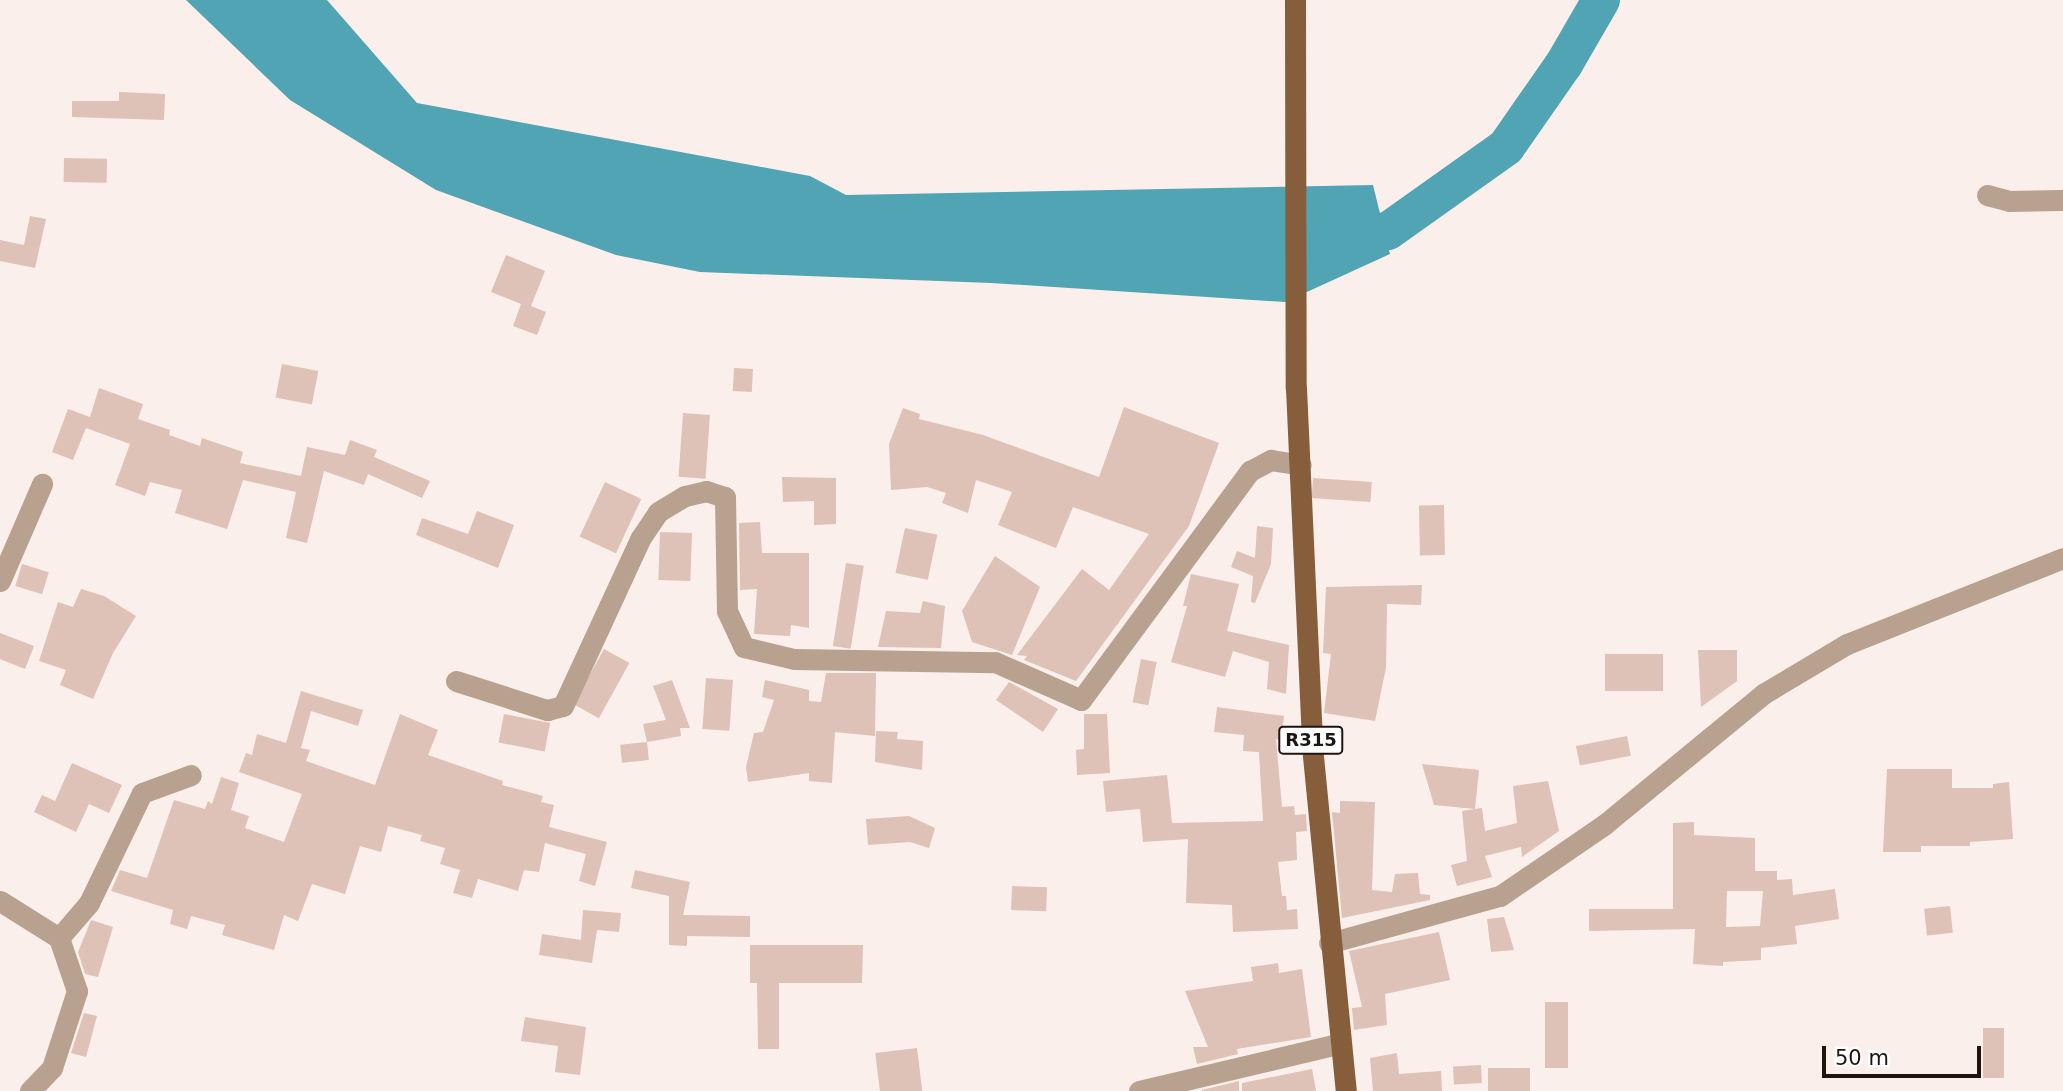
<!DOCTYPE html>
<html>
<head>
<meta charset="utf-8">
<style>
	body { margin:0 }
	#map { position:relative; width:2063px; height:1091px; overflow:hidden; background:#fbefeb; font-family:"DejaVu Sans",sans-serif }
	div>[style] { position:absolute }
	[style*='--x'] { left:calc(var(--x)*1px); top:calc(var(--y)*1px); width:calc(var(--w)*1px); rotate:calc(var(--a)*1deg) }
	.water>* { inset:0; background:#50a4b4 }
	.river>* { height:38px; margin:-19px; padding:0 19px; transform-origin:19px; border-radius:19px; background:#50a4b4 }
	.building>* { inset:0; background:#dec1b7; transform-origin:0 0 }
	.minor>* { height:21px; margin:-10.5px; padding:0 10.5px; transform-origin:10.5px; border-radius:10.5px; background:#b8a18f }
	.primary>* { height:21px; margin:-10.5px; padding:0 10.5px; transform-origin:10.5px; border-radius:10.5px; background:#865e3c }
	span { translate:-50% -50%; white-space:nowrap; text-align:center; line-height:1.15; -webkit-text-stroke:5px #fff; paint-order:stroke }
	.shield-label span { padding:2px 5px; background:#fff; border:2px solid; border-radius:5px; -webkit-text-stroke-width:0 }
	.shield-label { font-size:18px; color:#1e1410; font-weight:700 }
	.scale { position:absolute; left:1822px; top:1046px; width:159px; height:32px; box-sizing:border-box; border:4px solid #1e1410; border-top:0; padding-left:9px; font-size:21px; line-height:24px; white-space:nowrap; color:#1e1410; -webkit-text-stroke:5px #fff; paint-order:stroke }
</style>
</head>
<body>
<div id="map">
	<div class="water">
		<i style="clip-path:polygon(186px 0,327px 0,417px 103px,810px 176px,846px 195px,1373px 185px,1390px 254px,1285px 302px,991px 283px,700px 272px,616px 255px,436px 190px,290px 100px)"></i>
	</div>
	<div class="river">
		<i style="--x:1336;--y:237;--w:52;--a:-6.6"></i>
		<i style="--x:1388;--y:231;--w:145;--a:-35.4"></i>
		<i style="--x:1506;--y:147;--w:101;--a:-55.1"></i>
		<i style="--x:1564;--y:64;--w:74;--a:-60"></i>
	</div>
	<div class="building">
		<i style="clip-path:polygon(119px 92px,165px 94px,164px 120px,72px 117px,72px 101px,119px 101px)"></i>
		<i style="left:64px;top:158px;width:43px;height:24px;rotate:1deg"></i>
		<i style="clip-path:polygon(30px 216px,46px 219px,35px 268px,0 261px,0 240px,24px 245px)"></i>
		<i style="clip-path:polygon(506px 255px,545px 271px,531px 306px,546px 312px,537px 335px,513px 326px,521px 304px,491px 292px)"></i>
		<i style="left:282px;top:364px;width:37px;height:34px;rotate:11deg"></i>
		<i style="left:734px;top:368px;width:19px;height:23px;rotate:3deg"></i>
		<i style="clip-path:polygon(99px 388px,143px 404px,138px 419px,170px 430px,169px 435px,200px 446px,202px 438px,243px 452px,240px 463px,301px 476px,307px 447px,345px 455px,350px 440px,377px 450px,374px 457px,430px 481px,422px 498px,368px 474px,364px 485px,324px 471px,307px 543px,286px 538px,296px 492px,243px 480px,227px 529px,175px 513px,182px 490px,150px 482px,145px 496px,115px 485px,130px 444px,86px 428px,73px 460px,52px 452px,68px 409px,90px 417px)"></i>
		<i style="clip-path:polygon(1124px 407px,1219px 443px,1189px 526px,1076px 681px,1024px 660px,1027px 656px,1017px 655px,1082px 569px,1109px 590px,1149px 534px,1073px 507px,1056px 548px,998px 525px,1012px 492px,976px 480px,968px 513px,942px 503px,946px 493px,927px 487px,891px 490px,889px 444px,903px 408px,920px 414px,919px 419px,983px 435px,1099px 477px)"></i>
		<i style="left:683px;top:413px;width:27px;height:64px;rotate:4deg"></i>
		<i style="clip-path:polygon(782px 477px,836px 478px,836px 524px,814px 525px,814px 501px,783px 502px)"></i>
		<i style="left:1313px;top:478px;width:59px;height:20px;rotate:4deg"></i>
		<i style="left:605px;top:482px;width:40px;height:60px;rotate:25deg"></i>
		<i style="left:1444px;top:505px;width:50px;height:25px;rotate:89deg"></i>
		<i style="clip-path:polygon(477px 511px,514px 525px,498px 568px,416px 535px,422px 518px,468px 534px)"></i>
		<i style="clip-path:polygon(760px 522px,762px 553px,809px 553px,809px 628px,791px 625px,790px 636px,754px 634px,757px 589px,740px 590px,739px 523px)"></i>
		<i style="clip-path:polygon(1257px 526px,1273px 528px,1271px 564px,1255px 603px,1251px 602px,1253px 576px,1231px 567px,1237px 551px,1255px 558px)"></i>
		<i style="left:905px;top:528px;width:33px;height:46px;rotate:12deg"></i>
		<i style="left:660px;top:532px;width:32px;height:48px;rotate:2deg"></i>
		<i style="clip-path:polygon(995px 556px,1040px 587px,1012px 655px,972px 642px,962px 611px)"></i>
		<i style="left:846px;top:563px;width:18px;height:84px;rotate:9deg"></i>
		<i style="left:22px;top:564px;width:28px;height:23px;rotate:17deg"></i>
		<i style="clip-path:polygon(1191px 574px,1239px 584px,1227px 631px,1289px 645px,1286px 694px,1267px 689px,1269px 662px,1233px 651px,1225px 677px,1171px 662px,1187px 606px,1183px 606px)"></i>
		<i style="clip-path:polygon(1422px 585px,1421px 605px,1387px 604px,1386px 668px,1375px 721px,1324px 713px,1331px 654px,1323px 653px,1326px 587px)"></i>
		<i style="clip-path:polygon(81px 589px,104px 596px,136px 616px,113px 653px,93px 699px,60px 685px,66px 670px,39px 661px,58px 602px,73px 607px)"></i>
		<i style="clip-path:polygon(923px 601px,945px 606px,941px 648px,878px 647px,886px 611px,920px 613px)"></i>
		<i style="clip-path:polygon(0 633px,34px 646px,25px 669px,0 659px)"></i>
		<i style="left:604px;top:649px;width:29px;height:63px;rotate:29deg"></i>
		<i style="clip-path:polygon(1698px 650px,1737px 650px,1737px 681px,1701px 707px)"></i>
		<i style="left:1605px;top:654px;width:58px;height:37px"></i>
		<i style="left:1141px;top:659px;width:16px;height:44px;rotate:11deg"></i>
		<i style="clip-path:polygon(826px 673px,876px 673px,875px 736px,835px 732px,832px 783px,809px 781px,809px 773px,748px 782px,746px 767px,754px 733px,763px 732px,774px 700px,762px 697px,765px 680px,809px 690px,809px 701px,821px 702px)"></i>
		<i style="left:706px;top:678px;width:27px;height:51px;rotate:4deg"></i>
		<i style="clip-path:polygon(672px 680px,690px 728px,680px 728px,681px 736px,647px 742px,643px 724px,666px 720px,653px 686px)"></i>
		<i style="clip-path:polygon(1009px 682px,1058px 709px,1043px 732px,996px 700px)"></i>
		<i style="clip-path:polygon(301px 691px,363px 710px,358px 726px,311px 711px,301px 748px,310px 750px,306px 761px,375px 785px,400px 714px,438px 730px,428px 755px,503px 781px,502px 785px,543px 796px,541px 802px,554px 805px,549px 827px,607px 842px,595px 886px,579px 881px,586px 854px,545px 843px,539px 872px,524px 870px,518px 891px,478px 879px,472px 898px,453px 893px,460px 870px,440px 864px,445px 848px,420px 841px,422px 835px,388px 826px,381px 852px,360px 846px,345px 894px,312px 884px,298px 921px,284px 915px,274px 950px,222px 935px,225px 925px,191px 916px,187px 929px,170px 924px,173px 910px,111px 891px,120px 870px,147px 878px,174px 800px,205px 809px,208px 801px,212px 804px,221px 777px,239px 783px,231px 810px,249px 816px,245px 828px,284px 842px,302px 794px,239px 772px,246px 753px,252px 755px,257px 734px,286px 743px)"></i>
		<i style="clip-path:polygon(1217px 707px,1284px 716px,1281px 740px,1276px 739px,1282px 807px,1294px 806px,1295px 815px,1306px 814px,1307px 831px,1296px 832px,1297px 860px,1278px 862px,1282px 896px,1286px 896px,1287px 910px,1297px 909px,1298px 929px,1233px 932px,1232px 905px,1186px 903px,1188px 839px,1143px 842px,1140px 809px,1106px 812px,1103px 781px,1167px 775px,1172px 823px,1263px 821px,1259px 752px,1243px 751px,1244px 735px,1214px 732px)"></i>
		<i style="left:504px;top:714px;width:47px;height:29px;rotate:11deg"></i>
		<i style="clip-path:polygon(1084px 714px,1107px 714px,1110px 773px,1077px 775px,1076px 750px,1084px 749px)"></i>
		<i style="clip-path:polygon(876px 731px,898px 732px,897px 739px,923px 741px,922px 770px,875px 762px)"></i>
		<i style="left:1627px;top:736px;width:20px;height:52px;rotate:79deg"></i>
		<i style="left:647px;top:742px;width:18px;height:27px;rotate:84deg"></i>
		<i style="clip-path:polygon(72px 763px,122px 785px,109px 813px,89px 804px,76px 832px,34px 812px,42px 795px,55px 801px)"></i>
		<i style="clip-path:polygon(1422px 764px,1479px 770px,1475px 809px,1434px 805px)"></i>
		<i style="clip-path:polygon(1887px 769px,1952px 769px,1952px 788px,1993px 788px,1993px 784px,2009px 782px,2013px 839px,1970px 842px,1970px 846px,1921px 846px,1921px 852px,1883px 852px)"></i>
		<i style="clip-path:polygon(1548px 781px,1559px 831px,1522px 857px,1521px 847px,1485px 856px,1492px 877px,1457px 886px,1451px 865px,1467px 861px,1462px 811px,1482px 808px,1485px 831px,1517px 823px,1513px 786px)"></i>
		<i style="clip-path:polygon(1340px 801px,1375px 802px,1372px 890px,1392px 892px,1395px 874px,1418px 873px,1420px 894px,1430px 895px,1430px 900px,1342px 918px,1332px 812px,1340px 813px)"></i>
		<i style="clip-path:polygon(909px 816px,935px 828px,929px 848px,910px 842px,868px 845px,866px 819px)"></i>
		<i style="clip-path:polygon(evenodd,1694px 822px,1694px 835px,1755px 838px,1755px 871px,1777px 871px,1777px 880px,1792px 879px,1793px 895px,1835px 889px,1839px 919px,1795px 926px,1797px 944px,1761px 948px,1761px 960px,1723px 962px,1723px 966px,1693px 964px,1695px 929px,1589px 931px,1589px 909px,1673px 909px,1673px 823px,1694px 822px,1727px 891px,1763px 891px,1760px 926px,1726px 927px,1727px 891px)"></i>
		<i style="clip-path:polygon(635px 870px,690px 882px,683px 915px,750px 916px,750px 937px,687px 936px,687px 946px,669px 945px,669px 896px,631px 888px)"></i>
		<i style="left:1012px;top:886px;width:35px;height:24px;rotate:2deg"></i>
		<i style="left:1950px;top:906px;width:27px;height:26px;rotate:84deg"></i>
		<i style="clip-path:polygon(583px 910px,621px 913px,619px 932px,597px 930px,592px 963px,539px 955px,542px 934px,581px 940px)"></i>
		<i style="clip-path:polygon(1504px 917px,1514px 950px,1491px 952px,1487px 919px)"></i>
		<i style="clip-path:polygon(91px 920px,113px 927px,98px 977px,85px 974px,78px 952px)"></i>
		<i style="clip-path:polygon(1439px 932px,1450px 980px,1385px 994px,1387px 1025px,1354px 1030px,1352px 1008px,1362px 1007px,1349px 951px)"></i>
		<i style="clip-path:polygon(750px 945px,863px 945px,862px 983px,779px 983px,779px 1049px,758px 1049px,757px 983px,750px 983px)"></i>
		<i style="clip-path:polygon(1278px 963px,1279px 973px,1302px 969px,1311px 1037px,1237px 1049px,1238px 1054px,1197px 1064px,1193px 1047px,1208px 1047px,1185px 991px,1253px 981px,1251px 967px)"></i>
		<i style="left:1545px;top:1002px;width:23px;height:66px"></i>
		<i style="clip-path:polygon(84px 1013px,97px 1016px,86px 1057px,71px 1053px)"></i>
		<i style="clip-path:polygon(525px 1017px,586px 1027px,580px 1075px,555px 1072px,558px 1046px,521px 1041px)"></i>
		<i style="left:1983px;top:1028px;width:21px;height:50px"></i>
		<i style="left:917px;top:1048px;width:43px;height:42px;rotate:83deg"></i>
		<i style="clip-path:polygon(1397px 1053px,1399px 1074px,1441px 1071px,1442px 1091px,1373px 1091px,1370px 1058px)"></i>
		<i style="left:1481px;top:1065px;width:18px;height:28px;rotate:87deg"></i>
		<i style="left:1488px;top:1068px;width:42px;height:23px"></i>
		<i style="clip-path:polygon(1312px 1069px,1316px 1091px,1242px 1091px,1242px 1083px)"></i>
		<i style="clip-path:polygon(1239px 1081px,1239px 1091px,1202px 1091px,1202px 1090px)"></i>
	</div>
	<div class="minor">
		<i style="--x:1987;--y:195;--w:23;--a:15"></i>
		<i style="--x:2009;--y:201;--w:54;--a:-1.1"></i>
		<i style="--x:0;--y:581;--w:106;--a:-66.6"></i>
		<i style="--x:456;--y:681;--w:96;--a:17.7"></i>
		<i style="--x:547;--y:710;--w:16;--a:-14"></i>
		<i style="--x:563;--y:706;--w:184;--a:-65.2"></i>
		<i style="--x:640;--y:539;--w:32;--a:-56"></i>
		<i style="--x:658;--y:512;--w:31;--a:-31"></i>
		<i style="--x:685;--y:496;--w:22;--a:-13"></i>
		<i style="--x:706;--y:491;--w:20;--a:18"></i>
		<i style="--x:725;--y:497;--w:114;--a:89"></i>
		<i style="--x:727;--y:611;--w:40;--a:65"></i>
		<i style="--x:744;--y:647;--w:51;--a:13.5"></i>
		<i style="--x:794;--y:659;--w:201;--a:0.9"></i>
		<i style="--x:995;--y:662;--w:94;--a:23.8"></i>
		<i style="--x:1081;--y:700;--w:285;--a:-53.6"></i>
		<i style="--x:1250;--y:471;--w:24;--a:-28"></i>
		<i style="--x:1271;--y:460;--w:30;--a:9"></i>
		<i style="--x:0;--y:901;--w:70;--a:32.1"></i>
		<i style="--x:59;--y:938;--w:56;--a:71.2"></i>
		<i style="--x:77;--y:991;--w:81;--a:108"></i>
		<i style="--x:52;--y:1068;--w:32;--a:134"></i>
		<i style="--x:59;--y:938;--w:46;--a:-49.4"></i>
		<i style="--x:89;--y:903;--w:122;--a:-64.3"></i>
		<i style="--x:142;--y:793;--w:52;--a:-20.2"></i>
		<i style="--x:1329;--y:943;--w:177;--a:-15.4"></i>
		<i style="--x:1500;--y:896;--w:127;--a:-34.4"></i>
		<i style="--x:1605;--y:824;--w:205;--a:-39.4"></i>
		<i style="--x:1763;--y:694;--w:98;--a:-30.8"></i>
		<i style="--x:1847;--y:644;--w:232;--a:-21.7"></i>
		<i style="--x:1139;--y:1091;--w:204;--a:-13.3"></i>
	</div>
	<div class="primary">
		<i style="--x:1295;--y:0;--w:388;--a:89.9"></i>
		<i style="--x:1296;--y:388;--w:358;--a:87.4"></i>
		<i style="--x:1312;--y:746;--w:347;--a:84.4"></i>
	</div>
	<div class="shield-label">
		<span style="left:1311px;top:740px">R315</span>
	</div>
	<div class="scale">50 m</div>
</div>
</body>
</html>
